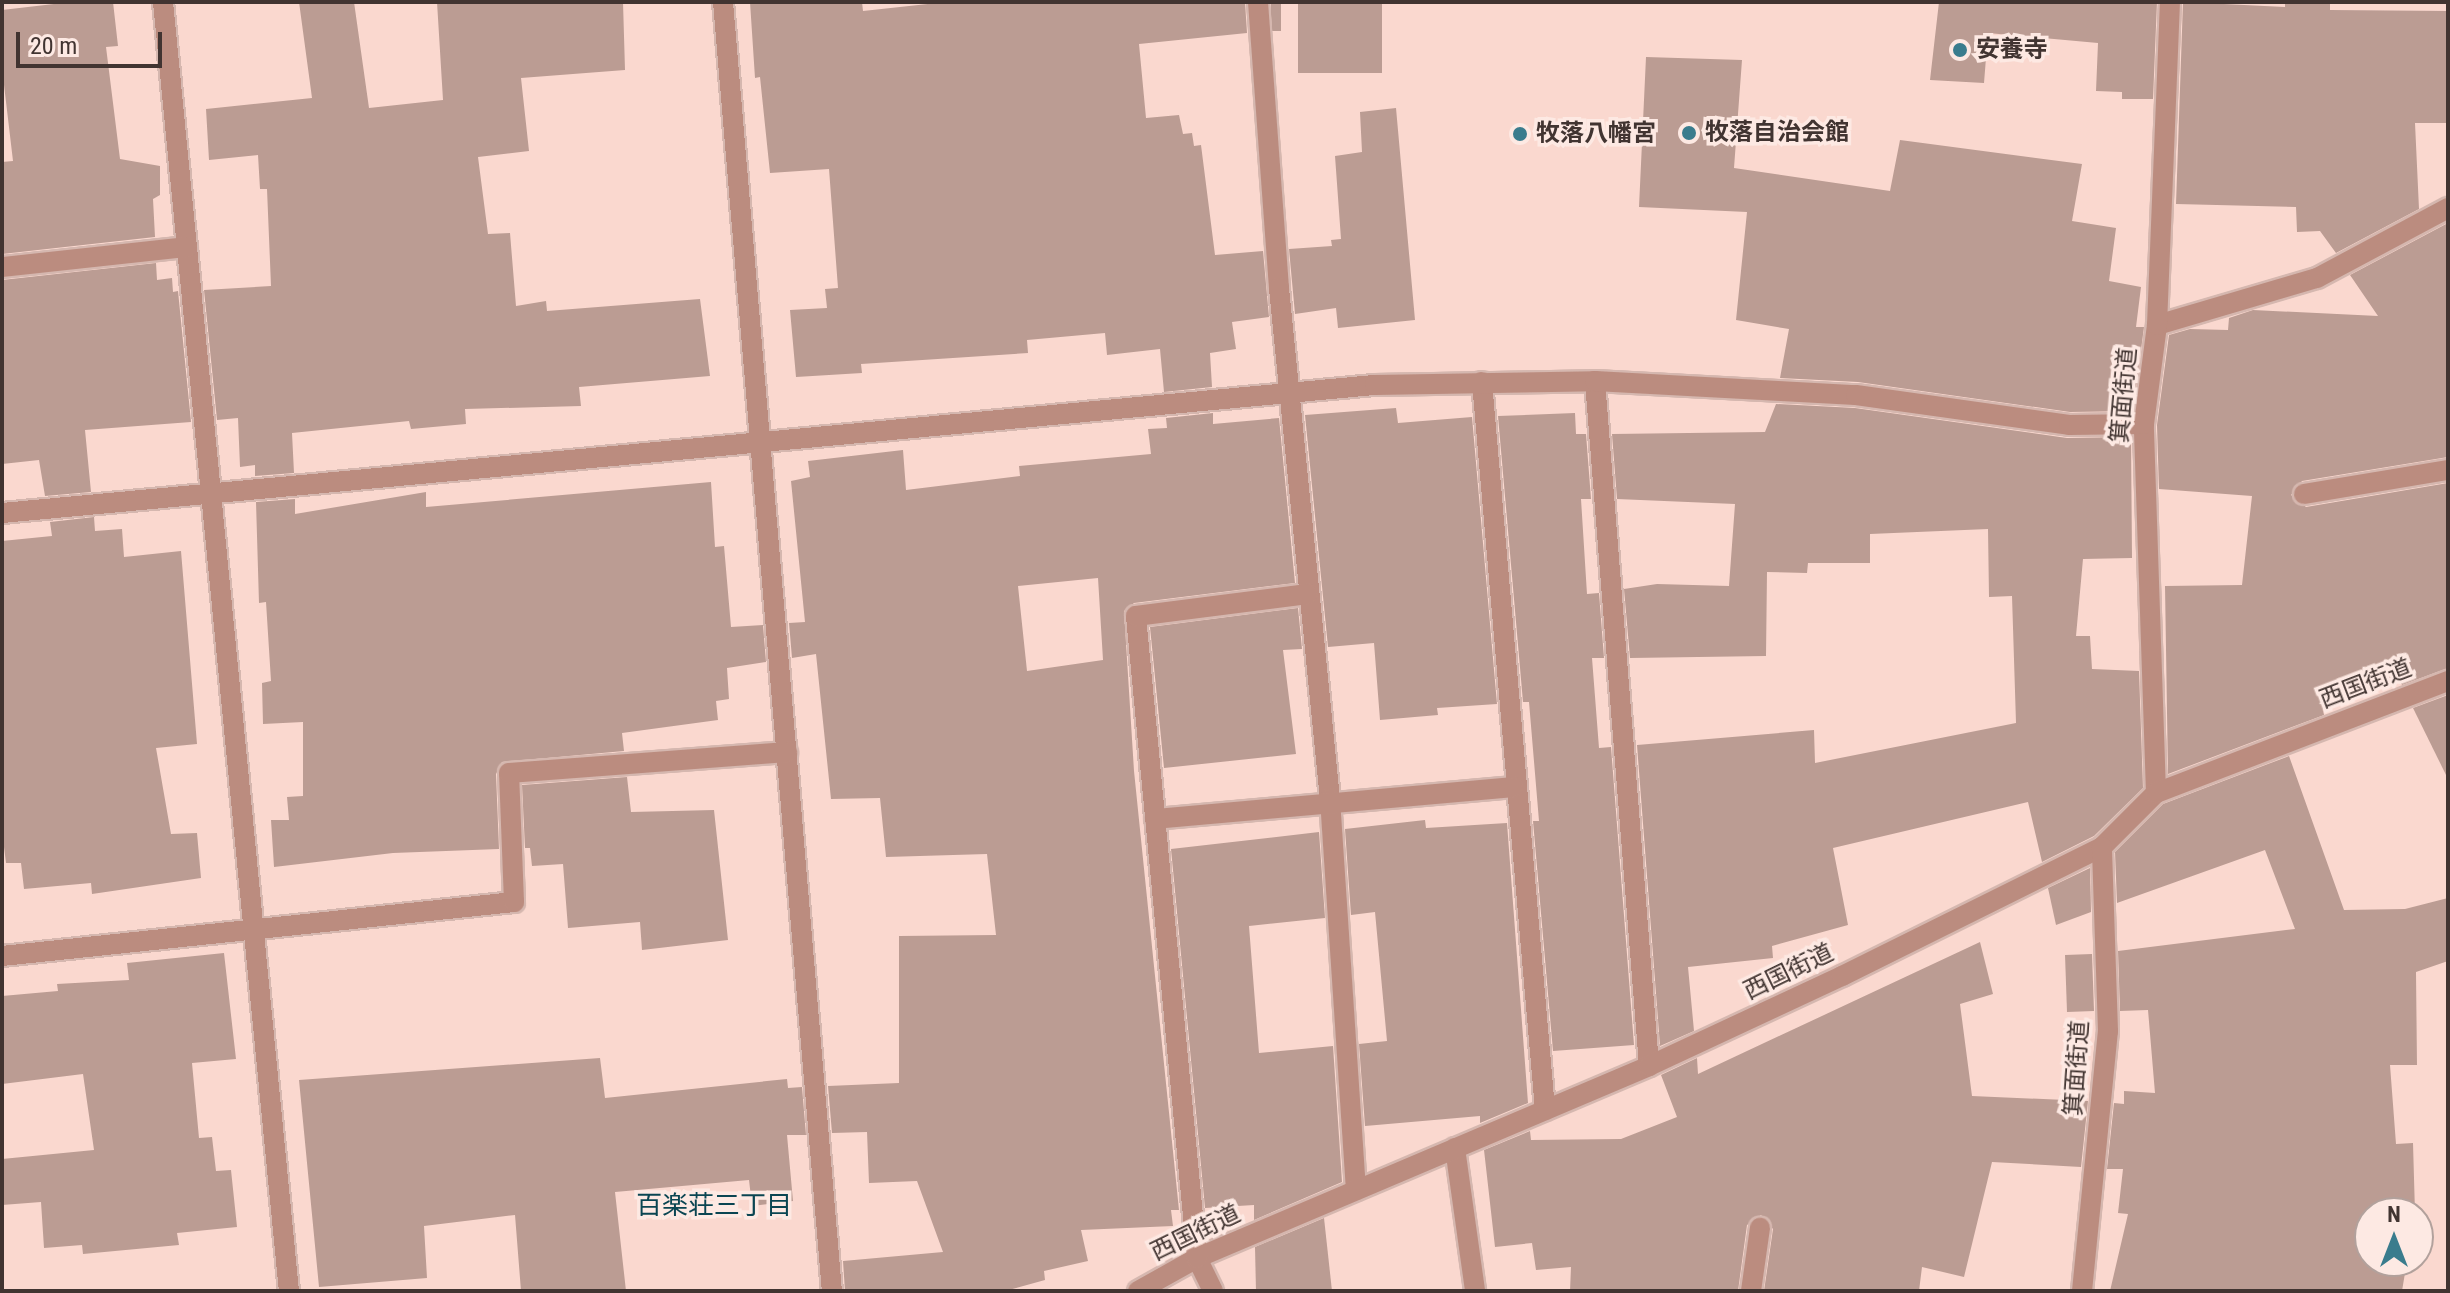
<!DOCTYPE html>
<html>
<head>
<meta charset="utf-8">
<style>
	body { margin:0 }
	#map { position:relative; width:2450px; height:1293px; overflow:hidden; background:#fad8cf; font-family:"Roboto Condensed","Noto Sans JP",sans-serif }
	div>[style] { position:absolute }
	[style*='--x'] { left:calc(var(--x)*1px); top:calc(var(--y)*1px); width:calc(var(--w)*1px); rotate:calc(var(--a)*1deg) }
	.building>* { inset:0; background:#bb9c93; transform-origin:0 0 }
	.roads { filter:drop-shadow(2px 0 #d5b7af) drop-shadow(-2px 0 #d5b7af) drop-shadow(0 2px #d5b7af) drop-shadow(0 -2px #d5b7af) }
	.minor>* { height:20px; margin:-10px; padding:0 10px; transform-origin:10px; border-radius:10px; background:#bb8c7f }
	.dots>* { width:22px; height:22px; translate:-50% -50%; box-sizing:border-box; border:4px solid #fde9e3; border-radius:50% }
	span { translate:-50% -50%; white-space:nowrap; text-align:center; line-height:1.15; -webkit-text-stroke:7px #fde9e3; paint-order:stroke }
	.poi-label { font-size:24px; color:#413431; font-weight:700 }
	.left { translate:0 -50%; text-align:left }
	.street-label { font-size:24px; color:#413431 }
	.neighbourhood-label { font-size:26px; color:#0a4552 }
	.frame { position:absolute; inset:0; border:4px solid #413431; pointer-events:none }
	.north { position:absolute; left:2354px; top:1197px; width:80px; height:80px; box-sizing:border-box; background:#fde9e3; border:2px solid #b2a19c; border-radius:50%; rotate:0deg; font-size:22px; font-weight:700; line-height:32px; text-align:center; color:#413431 }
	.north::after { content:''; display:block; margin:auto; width:28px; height:36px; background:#3a7c8d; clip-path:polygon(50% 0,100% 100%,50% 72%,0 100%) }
	.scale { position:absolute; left:16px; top:32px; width:146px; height:36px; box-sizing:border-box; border:4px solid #413431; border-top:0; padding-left:10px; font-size:24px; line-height:28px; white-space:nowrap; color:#413431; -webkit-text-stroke:6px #fde9e3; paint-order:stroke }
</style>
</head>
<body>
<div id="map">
	<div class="building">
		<i style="clip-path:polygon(71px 2px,113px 2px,118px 46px,106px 47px,120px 159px,160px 166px,160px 195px,153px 199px,155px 237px,2px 254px,2px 162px,13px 161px,2px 68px,2px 10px)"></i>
		<i style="clip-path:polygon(299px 2px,354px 2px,369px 108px,443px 100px,437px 2px,623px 2px,625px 70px,521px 78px,529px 151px,478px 157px,488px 234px,510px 233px,516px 306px,546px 301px,547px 311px,700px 299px,710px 376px,579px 387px,581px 406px,465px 409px,466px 424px,411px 429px,409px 421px,292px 433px,294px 473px,255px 476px,255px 465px,240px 467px,238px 418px,217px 420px,204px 290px,271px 286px,267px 189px,260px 189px,258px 155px,209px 160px,206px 109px,312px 98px)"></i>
		<i style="clip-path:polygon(750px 2px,862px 2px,863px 11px,946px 2px,1245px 2px,1247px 33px,1139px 44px,1146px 118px,1179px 115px,1183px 134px,1192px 133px,1194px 146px,1201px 145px,1215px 255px,1263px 251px,1269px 317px,1232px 322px,1236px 349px,1210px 353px,1212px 387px,1164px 392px,1160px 349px,1107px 355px,1105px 333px,1027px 340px,1028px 353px,861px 364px,862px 373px,796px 377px,790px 310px,827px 308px,825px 289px,838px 288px,829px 169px,770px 173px,760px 77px,755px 78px)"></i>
		<i style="left:1271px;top:2px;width:10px;height:29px"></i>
		<i style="left:1298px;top:2px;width:84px;height:71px"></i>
		<i style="clip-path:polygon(1939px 2px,2157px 2px,2153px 99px,2122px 99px,2122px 92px,2096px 91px,2098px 43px,1988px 33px,1984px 83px,1930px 80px)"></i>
		<i style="clip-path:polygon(2183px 2px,2285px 7px,2285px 2px,2330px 2px,2330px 10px,2448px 11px,2448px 123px,2415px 123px,2419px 209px,2336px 253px,2320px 231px,2297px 232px,2296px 207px,2176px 204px)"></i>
		<i style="clip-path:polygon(1646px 57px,1742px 60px,1734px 168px,1890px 191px,1900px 140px,2082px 164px,2072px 221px,2116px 228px,2109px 281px,2141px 287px,2136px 327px,2144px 327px,2133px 411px,2070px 412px,1858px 382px,1780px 378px,1789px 329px,1736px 320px,1747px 212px,1639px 207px)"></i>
		<i style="clip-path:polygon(1396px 108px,1415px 320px,1338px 328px,1336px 308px,1295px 314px,1289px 249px,1332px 246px,1331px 240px,1341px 239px,1335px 156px,1362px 152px,1360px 112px)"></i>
		<i style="clip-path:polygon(2448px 223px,2448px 457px,2302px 481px,2291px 495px,2306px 507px,2448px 483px,2448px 668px,2402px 685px,2397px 675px,2323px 709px,2324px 715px,2168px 774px,2165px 586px,2242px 585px,2252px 496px,2159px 489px,2157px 425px,2169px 335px,2190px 329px,2228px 330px,2229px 318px,2253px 310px,2378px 316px,2350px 275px)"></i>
		<i style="clip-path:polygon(156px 263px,157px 280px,172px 278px,173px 292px,178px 291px,191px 422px,85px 430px,91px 492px,45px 496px,39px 460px,2px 464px,2px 280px)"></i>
		<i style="clip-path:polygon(1776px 404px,1855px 408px,2067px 438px,2131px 437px,2132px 558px,2083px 559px,2076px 636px,2090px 636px,2092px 669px,2139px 671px,2143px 788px,2094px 836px,2042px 862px,2028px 802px,1833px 848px,1848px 925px,1772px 946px,1773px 958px,1688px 967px,1694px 1031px,1660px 1046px,1637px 745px,1814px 730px,1815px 763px,2016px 723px,2012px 596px,1989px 597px,1988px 529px,1870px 534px,1870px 563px,1808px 563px,1807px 573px,1767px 572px,1766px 656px,1630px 658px,1624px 589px,1657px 584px,1729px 586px,1735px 504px,1617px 499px,1612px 434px,1765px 432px)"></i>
		<i style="clip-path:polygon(1396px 408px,1398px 423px,1472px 417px,1497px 704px,1437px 708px,1438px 715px,1380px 720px,1374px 643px,1328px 647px,1305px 415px)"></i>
		<i style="clip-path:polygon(evenodd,1213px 413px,1213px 424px,1279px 418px,1295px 583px,1134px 603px,1124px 611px,1134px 771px,1179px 1210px,1171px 1210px,1173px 1226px,1081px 1230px,1088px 1261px,1044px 1271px,1045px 1280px,1005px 1291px,845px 1291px,843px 1261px,943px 1252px,917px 1181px,869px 1183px,867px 1132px,832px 1133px,828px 1086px,899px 1083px,899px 936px,996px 935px,987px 854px,886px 857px,880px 798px,831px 799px,816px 654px,792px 658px,789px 623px,805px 622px,791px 481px,810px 477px,808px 461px,903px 450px,906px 490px,1020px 476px,1019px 466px,1151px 454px,1148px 429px,1167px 428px,1166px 418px,1213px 413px,1098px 578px,1103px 660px,1027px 671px,1018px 586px,1098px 578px)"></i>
		<i style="clip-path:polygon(1575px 413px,1576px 434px,1586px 434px,1591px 499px,1581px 499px,1587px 594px,1599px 593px,1604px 658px,1592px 658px,1599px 748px,1611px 747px,1634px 1045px,1553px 1051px,1533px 821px,1539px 821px,1529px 702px,1523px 702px,1498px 416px)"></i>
		<i style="clip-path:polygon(711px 482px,715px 547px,724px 546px,731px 627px,763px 625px,766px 662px,727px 668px,729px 699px,716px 701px,718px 720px,622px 733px,624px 751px,502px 762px,496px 774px,499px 849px,393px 853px,274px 867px,271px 820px,289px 820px,287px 797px,303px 796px,303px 722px,263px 724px,262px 683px,271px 681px,266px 602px,259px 603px,256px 502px,295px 499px,295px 514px,426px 492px,426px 507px)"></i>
		<i style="clip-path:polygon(94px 517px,95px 531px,122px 529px,124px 557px,181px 551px,197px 744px,156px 748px,171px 834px,197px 833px,201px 878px,92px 894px,91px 883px,24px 889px,21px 863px,6px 863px,2px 831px,2px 541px,52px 536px,50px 522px)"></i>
		<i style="clip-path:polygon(1298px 608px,1302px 649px,1283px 650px,1296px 754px,1164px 768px,1150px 627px)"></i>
		<i style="clip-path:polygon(2448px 695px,2448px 779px,2413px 708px)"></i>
		<i style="clip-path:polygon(2289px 756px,2344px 910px,2405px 909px,2448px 898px,2448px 961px,2416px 972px,2417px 1065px,2390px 1065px,2396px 1144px,2413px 1143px,2415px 1213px,2370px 1213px,2370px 1261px,2407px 1261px,2402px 1291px,2110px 1291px,2128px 1214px,2118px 1213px,2123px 1169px,2107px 1169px,2114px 1103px,2124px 1104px,2124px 1091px,2155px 1093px,2148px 1010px,2120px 1011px,2118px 951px,2295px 929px,2265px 850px,2117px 903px,2115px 852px,2163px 804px)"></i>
		<i style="clip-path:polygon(627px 777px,631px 812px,714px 810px,728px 940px,642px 950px,640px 922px,568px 928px,563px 864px,532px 866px,530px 848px,525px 848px,522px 785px)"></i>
		<i style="clip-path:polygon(1425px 820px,1426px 828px,1507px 823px,1528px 1103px,1480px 1123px,1480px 1116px,1365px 1126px,1359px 1044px,1387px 1041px,1375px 912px,1351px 915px,1345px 829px)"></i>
		<i style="clip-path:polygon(1319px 832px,1325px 918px,1249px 926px,1259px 1053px,1333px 1046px,1342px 1182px,1254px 1220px,1254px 1205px,1205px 1208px,1171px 849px)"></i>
		<i style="clip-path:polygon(2090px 868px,2091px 912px,2056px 925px,2048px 888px)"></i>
		<i style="clip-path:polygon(1980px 942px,1993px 994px,1960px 1004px,1972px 1096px,2088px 1101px,2081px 1167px,1992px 1162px,1964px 1277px,1922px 1267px,1919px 1291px,1764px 1291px,1773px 1229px,1761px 1215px,1747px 1225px,1738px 1291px,1570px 1291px,1571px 1267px,1536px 1270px,1532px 1243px,1495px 1247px,1484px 1150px,1530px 1131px,1531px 1140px,1621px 1139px,1677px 1117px,1661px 1075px,1697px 1058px,1698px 1074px)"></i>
		<i style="clip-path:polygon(224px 953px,236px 1059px,192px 1063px,199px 1138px,212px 1137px,216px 1171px,231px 1170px,237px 1227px,177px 1233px,179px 1245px,83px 1254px,82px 1245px,44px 1248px,41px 1202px,2px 1205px,2px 1159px,94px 1150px,83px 1074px,2px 1084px,2px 996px,58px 991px,57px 984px,129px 980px,127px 963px)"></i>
		<i style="left:2092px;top:954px;width:57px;height:27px;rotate:88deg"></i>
		<i style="clip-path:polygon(600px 1058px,605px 1098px,787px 1079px,788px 1088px,802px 1087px,806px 1135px,787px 1135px,793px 1201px,752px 1206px,749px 1180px,615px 1192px,626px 1291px,521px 1291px,515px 1215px,424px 1226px,427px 1278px,319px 1287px,299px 1080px)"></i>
		<i style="clip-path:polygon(1324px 1218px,1332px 1291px,1256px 1291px,1255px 1247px)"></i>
	</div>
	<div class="roads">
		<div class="minor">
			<i style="--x:163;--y:2;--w:1295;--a:84.42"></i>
			<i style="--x:723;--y:2;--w:1294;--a:85.17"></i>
			<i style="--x:1258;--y:2;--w:287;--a:85.8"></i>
			<i style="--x:1279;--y:288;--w:514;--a:84.3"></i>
			<i style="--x:1330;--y:799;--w:392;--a:86.2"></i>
			<i style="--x:2;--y:267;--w:186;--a:-6.2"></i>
			<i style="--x:2157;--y:325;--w:167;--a:-16.4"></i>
			<i style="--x:2317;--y:278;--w:149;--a:-28.1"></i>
			<i style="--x:1595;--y:381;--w:687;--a:85.49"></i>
			<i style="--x:1482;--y:382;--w:731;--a:85.05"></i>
			<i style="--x:2304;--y:494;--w:146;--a:-9.5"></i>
			<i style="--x:2;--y:513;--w:1379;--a:-5.33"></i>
			<i style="--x:1375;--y:385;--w:220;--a:-1"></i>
			<i style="--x:1595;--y:381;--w:261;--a:3.1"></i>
			<i style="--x:1856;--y:395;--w:215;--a:8"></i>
			<i style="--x:2069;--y:425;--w:75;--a:-0.8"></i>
			<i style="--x:2156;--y:793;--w:369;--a:-91.9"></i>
			<i style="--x:2144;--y:424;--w:100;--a:-82.5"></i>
			<i style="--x:2157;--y:325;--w:323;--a:-87.7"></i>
			<i style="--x:1155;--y:819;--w:359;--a:-5.1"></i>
			<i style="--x:2;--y:956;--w:515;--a:-6.02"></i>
			<i style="--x:514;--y:902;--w:129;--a:-92.2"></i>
			<i style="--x:509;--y:773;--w:279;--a:-4.3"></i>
			<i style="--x:1455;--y:1148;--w:144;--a:82"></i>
			<i style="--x:1138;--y:1291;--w:68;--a:-29.2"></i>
			<i style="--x:1197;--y:1258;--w:491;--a:-23"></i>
			<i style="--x:1649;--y:1066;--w:213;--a:-25"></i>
			<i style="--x:1842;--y:976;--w:290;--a:-26.4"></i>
			<i style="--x:2102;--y:847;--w:76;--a:-45"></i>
			<i style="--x:2156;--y:793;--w:313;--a:-21"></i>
			<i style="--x:1213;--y:1291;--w:37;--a:-116"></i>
			<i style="--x:1197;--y:1258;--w:645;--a:-95.43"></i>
			<i style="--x:1136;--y:616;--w:173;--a:-7.3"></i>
			<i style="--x:1751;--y:1291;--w:64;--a:-81.9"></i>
			<i style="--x:2082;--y:1291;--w:261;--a:-84.3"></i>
			<i style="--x:2108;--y:1031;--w:184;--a:-91.9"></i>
		</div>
	</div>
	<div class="dots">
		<i style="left:1960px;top:50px;background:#3a7c8d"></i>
		<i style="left:1689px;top:133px;background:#3a7c8d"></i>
		<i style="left:1520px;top:134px;background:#3a7c8d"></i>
	</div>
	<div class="poi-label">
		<span class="left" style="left:1976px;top:50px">安養寺</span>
		<span class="left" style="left:1705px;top:133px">牧落自治会館</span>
		<span class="left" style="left:1536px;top:134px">牧落八幡宮</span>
	</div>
	<div class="street-label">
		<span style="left:2124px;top:395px;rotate:-85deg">箕面街道</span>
		<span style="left:2366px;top:684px;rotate:-21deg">西国街道</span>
		<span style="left:1789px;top:972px;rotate:-26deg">西国街道</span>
		<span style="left:2077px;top:1068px;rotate:-86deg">箕面街道</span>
		<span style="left:1196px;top:1233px;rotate:-26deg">西国街道</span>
	</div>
	<div class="neighbourhood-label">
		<span style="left:714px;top:1206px">百楽荘三丁目</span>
	</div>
	<div class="frame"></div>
	<div class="north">N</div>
	<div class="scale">20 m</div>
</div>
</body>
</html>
